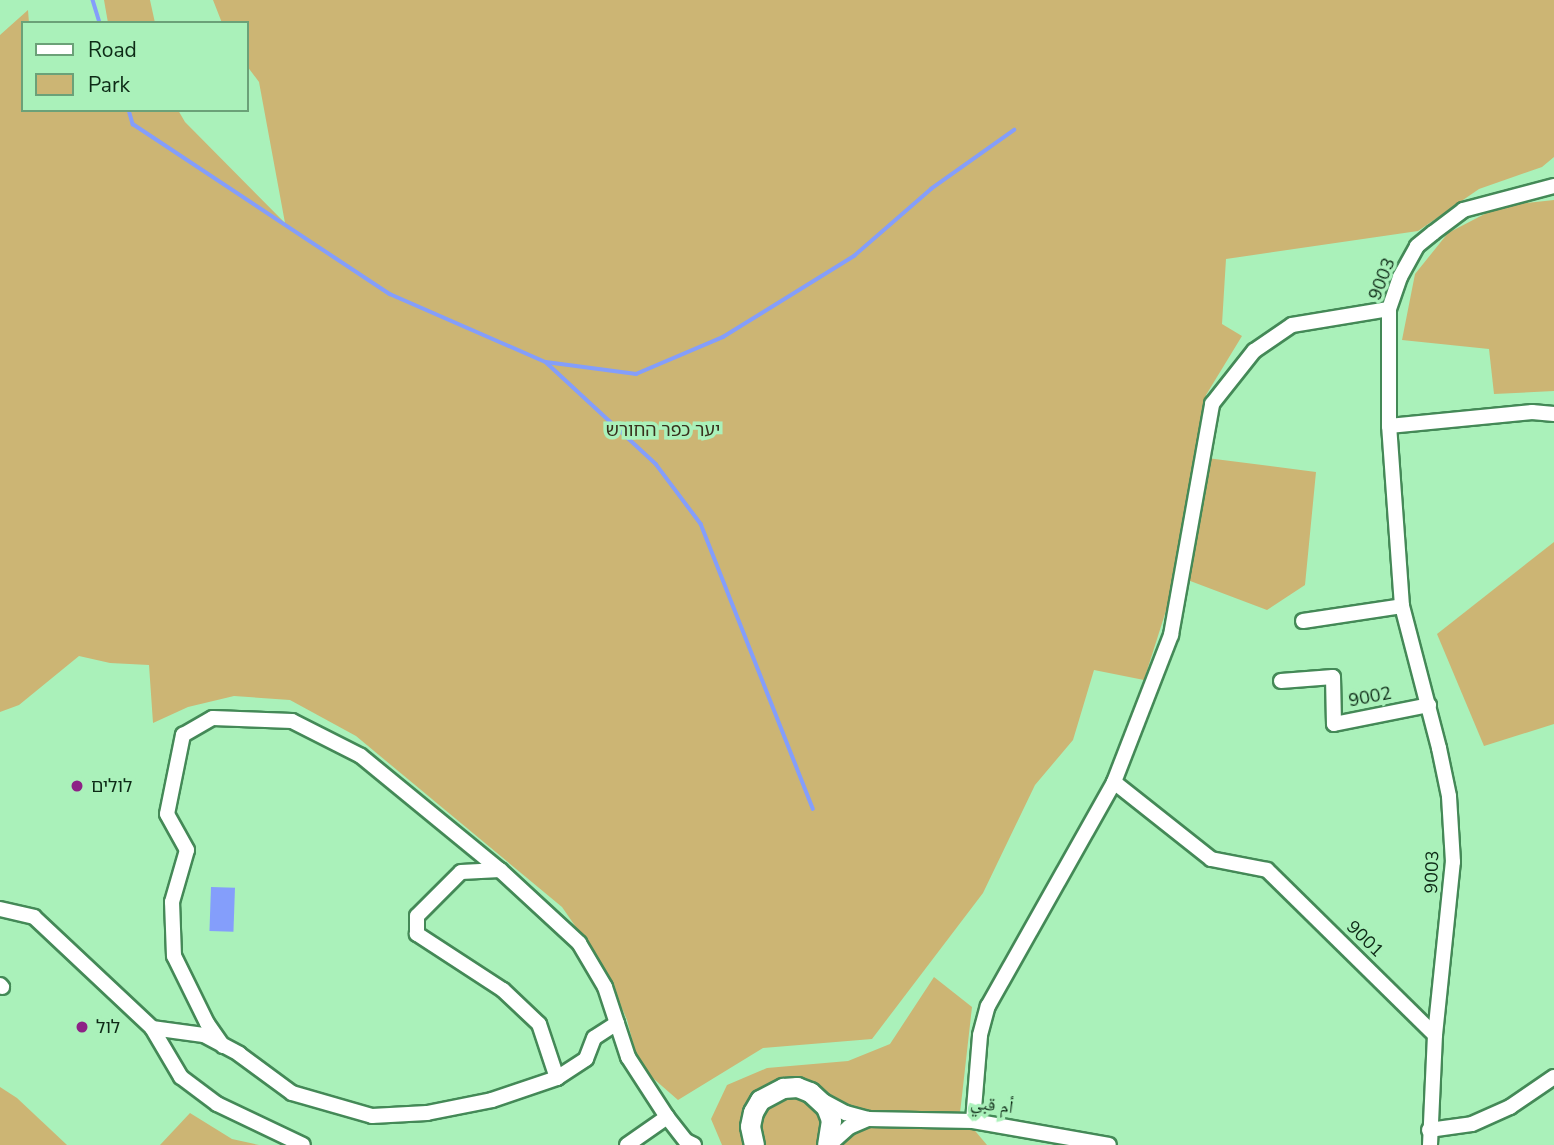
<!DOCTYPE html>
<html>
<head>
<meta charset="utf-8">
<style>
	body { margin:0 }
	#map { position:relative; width:1554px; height:1145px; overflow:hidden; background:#aaf1ba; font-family:"Nunito Sans","Noto Naskh Arabic","Noto Sans Hebrew",sans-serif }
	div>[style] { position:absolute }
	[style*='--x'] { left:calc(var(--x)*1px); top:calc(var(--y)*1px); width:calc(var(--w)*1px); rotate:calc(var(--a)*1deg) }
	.green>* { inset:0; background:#ccb574 }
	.water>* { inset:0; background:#849efb; transform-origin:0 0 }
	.stream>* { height:3.5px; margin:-1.75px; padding:0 1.75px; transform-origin:1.75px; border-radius:1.75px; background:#849efb }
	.roads { filter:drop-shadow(2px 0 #448957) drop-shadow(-2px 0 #448957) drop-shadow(0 2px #448957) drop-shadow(0 -2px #448957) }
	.street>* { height:14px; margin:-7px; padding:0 7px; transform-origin:7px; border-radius:7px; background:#fff }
	.secondary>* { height:19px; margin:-9.5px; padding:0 9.5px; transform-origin:9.5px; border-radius:9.5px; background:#fff }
	.dots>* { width:19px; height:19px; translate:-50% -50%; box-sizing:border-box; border:4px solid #aaf1ba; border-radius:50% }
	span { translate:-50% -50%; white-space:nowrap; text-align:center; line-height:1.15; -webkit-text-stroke:7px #aaf1ba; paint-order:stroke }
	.street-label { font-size:18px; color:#0d2a16 }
	.park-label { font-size:18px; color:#38311d }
	.poi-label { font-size:18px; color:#0d2a16 }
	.left { translate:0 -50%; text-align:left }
	.legend { position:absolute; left:21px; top:21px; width:228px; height:91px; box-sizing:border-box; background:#aaf1ba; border:2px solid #6ba178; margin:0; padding:9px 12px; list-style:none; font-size:21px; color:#0d2a16 }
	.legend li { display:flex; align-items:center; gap:14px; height:35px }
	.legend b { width:35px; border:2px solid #6ba178 }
</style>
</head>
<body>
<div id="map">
	<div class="green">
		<i style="clip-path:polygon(104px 0,150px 0,155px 23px,108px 23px)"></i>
		<i style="clip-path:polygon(213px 0,1554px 0,1554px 157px,1542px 167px,1479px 189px,1418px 231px,1226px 259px,1222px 324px,1242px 336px,1206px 395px,1199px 457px,1316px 472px,1305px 585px,1267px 610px,1177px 576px,1144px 680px,1094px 670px,1073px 740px,1035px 785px,983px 893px,872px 1039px,763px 1048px,678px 1100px,639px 1066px,627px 1020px,605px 969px,562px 907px,356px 736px,290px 700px,234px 696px,188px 707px,153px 723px,149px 665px,110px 663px,79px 656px,19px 705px,0 712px,0 35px,28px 10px,29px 23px,23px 23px,23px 110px,178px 110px,185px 122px,285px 223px,259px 82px,247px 66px,247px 23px,222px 23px)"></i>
		<i style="clip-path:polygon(1554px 200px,1554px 391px,1494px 394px,1489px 349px,1402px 340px,1415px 274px,1448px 233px,1500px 206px)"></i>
		<i style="clip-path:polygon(1554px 542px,1554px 724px,1484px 746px,1437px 634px)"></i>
		<i style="clip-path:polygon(934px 977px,972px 1007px,960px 1113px,987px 1145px,722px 1145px,711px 1119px,727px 1085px,767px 1068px,848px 1061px,890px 1044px)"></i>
		<i style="clip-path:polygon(0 1087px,17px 1098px,67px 1145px,0 1145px)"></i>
		<i style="clip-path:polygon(190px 1113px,232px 1139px,259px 1145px,160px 1145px)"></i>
	</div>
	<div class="water">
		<i style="left:211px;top:887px;width:24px;height:44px;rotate:2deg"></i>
	</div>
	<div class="stream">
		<i style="--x:93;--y:0;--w:24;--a:73"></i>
		<i style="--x:129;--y:110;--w:15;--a:74"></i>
		<i style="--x:133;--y:124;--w:308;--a:33.5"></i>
		<i style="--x:390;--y:294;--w:170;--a:23.6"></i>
		<i style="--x:546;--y:362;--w:91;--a:7.6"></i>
		<i style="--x:636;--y:374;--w:95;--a:-23"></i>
		<i style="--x:723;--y:337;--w:154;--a:-31.7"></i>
		<i style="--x:854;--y:256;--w:102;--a:-41"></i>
		<i style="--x:931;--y:189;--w:102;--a:-35.4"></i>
		<i style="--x:547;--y:363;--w:149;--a:42.8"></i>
		<i style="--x:656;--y:464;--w:75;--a:53.1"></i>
		<i style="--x:701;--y:524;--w:306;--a:68.5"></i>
	</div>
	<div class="roads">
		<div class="street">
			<i style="--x:1389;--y:426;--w:144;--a:-5.6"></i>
			<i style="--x:1532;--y:412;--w:22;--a:5"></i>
			<i style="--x:1303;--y:621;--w:100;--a:-8.6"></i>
			<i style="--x:1281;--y:681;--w:52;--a:-4.4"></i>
			<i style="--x:1333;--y:677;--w:47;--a:88.8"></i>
			<i style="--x:1334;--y:724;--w:97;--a:-11.3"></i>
			<i style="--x:1114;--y:782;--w:124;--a:38.4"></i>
			<i style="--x:1211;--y:859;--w:57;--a:11.1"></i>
			<i style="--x:1267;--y:870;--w:235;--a:44.5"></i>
			<i style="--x:0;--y:909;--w:35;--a:13"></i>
			<i style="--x:34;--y:917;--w:162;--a:43.2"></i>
			<i style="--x:152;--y:1028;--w:57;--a:59.4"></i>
			<i style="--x:181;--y:1077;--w:45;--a:36.9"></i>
			<i style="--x:217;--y:1104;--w:95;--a:25.5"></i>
			<i style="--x:0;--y:985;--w:3;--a:45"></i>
			<i style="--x:617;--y:1023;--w:27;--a:147"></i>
			<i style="--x:594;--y:1038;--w:22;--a:111"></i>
			<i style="--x:586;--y:1059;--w:35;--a:147"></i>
			<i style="--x:557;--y:1078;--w:57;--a:-108.4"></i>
			<i style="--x:539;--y:1024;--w:50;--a:-136.6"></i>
			<i style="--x:503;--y:990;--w:103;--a:-146.9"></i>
			<i style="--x:417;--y:934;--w:18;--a:-90"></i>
			<i style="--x:417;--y:916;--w:62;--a:-45"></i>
			<i style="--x:461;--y:872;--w:39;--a:-3"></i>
			<i style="--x:500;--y:870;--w:108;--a:42.7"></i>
			<i style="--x:579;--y:943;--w:51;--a:59.4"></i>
			<i style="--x:605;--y:987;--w:74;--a:71.8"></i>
			<i style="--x:628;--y:1057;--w:72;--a:57"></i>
			<i style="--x:152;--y:1028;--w:52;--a:7.7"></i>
			<i style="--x:204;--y:1035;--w:40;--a:28"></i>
			<i style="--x:239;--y:1054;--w:66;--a:36.3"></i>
			<i style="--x:292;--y:1093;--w:83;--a:16"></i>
			<i style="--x:372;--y:1116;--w:55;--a:-3.1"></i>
			<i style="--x:427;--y:1113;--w:66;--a:-11.3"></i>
			<i style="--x:492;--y:1100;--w:69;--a:-18.7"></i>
			<i style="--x:223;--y:1046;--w:28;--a:-125"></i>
			<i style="--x:207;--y:1023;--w:75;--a:-116.2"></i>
			<i style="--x:174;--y:956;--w:54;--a:-92.1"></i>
			<i style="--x:172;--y:902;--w:54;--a:-73.9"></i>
			<i style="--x:187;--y:850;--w:41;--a:-119.1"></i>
			<i style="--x:167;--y:814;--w:81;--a:-78.6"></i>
			<i style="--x:183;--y:735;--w:34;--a:-30"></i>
			<i style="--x:213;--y:718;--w:79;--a:2.2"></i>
			<i style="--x:292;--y:721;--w:77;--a:26.9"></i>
			<i style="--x:361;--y:756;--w:180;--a:39.4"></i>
			<i style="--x:823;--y:1101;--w:26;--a:28"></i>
			<i style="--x:846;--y:1113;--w:23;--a:15"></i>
			<i style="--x:868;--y:1119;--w:105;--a:1.1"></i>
			<i style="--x:973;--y:1121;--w:138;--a:10"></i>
			<i style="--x:973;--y:1121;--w:86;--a:-85.3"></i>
			<i style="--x:980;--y:1035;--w:30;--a:-75"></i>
			<i style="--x:988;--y:1006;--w:257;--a:-60.6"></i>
			<i style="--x:1114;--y:782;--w:158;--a:-68.8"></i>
			<i style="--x:1171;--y:635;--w:235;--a:-79.9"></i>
			<i style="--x:1212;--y:404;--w:68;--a:-51.6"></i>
			<i style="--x:1254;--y:351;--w:46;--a:-34.4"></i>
			<i style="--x:1292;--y:325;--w:98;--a:-9.4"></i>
			<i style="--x:1429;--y:1130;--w:43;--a:-7.9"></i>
			<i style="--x:1472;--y:1124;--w:42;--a:-24.1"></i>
			<i style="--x:1510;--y:1107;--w:53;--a:-34.3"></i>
			<i style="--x:627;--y:1145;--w:49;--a:-35"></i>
			<i style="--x:667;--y:1117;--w:31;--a:52"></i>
			<i style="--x:686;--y:1141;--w:9;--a:27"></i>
			<i style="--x:829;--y:1145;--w:27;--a:-42"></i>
			<i style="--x:849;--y:1127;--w:21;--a:-23"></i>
			<i style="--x:1430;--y:1145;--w:110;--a:-87.4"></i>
			<i style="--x:1435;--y:1035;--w:174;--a:-84.1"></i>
			<i style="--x:1453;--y:862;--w:66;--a:-93.5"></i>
			<i style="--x:1449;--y:796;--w:49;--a:-101.8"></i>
			<i style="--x:1439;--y:748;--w:147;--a:-104.6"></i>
			<i style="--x:1402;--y:606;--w:180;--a:-94.1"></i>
			<i style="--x:1389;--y:426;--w:117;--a:-90"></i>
			<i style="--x:1389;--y:309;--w:34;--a:-71"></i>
			<i style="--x:1400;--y:277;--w:35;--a:-61"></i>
			<i style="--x:1417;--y:246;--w:21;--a:-39"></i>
			<i style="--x:1433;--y:233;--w:38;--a:-37"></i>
			<i style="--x:1463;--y:210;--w:94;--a:-14.8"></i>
		</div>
		<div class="secondary">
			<i style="--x:754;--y:1145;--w:19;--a:-102"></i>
			<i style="--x:750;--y:1126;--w:14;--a:-78"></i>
			<i style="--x:753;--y:1112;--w:14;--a:-60"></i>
			<i style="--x:760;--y:1100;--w:26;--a:-28"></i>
			<i style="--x:783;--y:1088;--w:14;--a:-4"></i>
			<i style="--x:797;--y:1087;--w:14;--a:21"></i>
			<i style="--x:810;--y:1092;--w:22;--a:43"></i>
			<i style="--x:826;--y:1107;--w:14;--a:69"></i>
			<i style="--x:831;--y:1120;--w:25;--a:99"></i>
		</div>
	</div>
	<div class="dots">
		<i style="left:77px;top:786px;background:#8d2286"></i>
		<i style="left:82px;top:1027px;background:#8d2286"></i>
	</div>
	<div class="street-label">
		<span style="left:1382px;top:279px;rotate:-69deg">9003</span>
		<span style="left:1370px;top:697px;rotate:-11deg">9002</span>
		<span style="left:1432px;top:872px;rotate:-88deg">9003</span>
		<span style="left:1365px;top:939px;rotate:44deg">9001</span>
		<span style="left:992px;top:1105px;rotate:7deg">أم قبي</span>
	</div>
	<div class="park-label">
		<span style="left:663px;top:430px">יער כפר החורש</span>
	</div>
	<div class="poi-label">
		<span class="left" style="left:91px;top:786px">לולים</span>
		<span class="left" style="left:96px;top:1027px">לול</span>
	</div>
	<ul class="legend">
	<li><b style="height:9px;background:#fff"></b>Road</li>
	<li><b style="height:19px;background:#ccb574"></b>Park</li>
	</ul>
</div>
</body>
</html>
